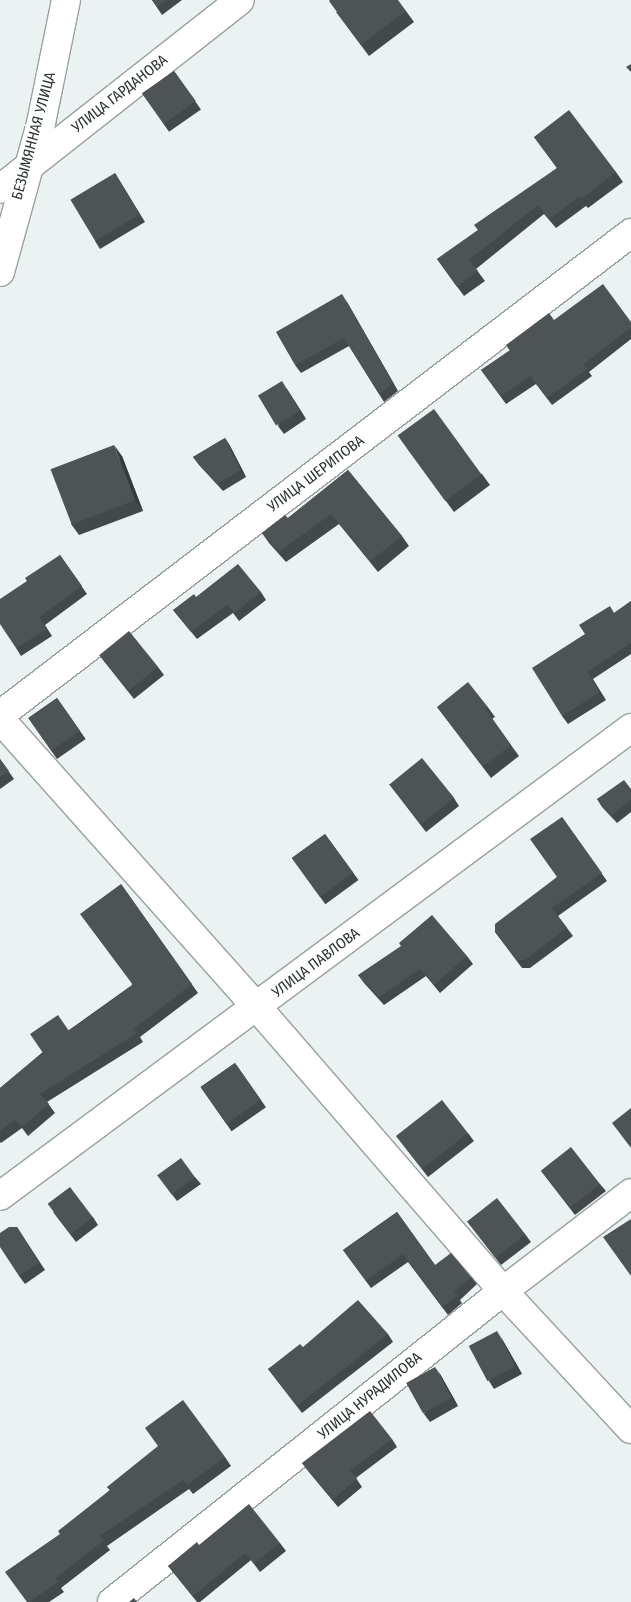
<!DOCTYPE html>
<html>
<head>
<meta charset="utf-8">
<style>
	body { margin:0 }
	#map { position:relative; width:631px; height:1602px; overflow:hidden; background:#ebf3f2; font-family:"Fira Sans Condensed",sans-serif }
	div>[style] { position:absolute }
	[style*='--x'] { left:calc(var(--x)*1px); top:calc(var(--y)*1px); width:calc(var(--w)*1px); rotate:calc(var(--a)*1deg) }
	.roads { filter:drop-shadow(1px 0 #99a0a0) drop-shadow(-1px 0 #99a0a0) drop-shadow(0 1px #99a0a0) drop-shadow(0 -1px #99a0a0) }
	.minor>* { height:28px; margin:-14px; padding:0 14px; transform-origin:14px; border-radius:14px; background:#fff }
	.wall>* { inset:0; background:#43484a; transform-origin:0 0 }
	.shaded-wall>* { inset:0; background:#373b3c }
	.building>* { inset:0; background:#4e5456; transform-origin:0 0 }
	span { translate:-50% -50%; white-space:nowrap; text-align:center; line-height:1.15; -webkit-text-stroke:5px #fdffff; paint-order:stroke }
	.street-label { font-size:15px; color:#2f3232 }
</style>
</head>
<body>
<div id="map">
	<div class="roads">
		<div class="minor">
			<i style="--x:0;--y:189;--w:305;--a:-38.2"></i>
			<i style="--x:0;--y:272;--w:155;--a:-74.6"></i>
			<i style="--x:41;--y:123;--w:126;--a:-78.5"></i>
			<i style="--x:0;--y:715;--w:794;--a:-37.38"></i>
			<i style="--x:0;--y:719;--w:386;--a:48.3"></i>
			<i style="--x:257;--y:1007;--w:376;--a:49.1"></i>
			<i style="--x:503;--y:1291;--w:188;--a:47.2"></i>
			<i style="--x:0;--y:1196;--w:786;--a:-36.56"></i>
			<i style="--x:112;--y:1602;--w:500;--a:-38.5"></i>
			<i style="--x:503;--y:1291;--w:161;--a:-37.4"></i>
		</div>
	</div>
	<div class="wall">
		<i style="clip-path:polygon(152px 0,182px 0,162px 15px)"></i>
		<i style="clip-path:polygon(406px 11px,414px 22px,369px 56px,336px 12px)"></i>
		<i style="left:174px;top:71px;width:47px;height:39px;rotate:55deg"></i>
		<i style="clip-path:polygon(534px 137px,616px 172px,623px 182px,588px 208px,586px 206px,556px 228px,544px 214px,476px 269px,485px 281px,464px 296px,437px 259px,477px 231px,557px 168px)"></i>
		<i style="clip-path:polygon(115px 173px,145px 222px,100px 249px,95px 241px)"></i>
		<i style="clip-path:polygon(347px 302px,398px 391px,384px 402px,349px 346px,301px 373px,295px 365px)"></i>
		<i style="clip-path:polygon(554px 320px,631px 322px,631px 339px,589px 372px,592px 376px,552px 405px,536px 384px,506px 404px,481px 370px)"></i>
		<i style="clip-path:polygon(287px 389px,306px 419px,284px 434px,278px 426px)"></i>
		<i style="clip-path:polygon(225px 438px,230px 446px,246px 477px,223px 491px,199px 465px,193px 457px)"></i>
		<i style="clip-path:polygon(406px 447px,482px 474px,490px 485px,454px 512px)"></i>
		<i style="clip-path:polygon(122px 456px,143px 511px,79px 535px,71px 524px)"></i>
		<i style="clip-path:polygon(348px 470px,402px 536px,409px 546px,378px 572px,339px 524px,286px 562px,269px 543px,262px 533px,288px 518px)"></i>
		<i style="clip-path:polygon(60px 555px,87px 594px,45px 625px,52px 636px,21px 656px,16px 648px,27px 581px)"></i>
		<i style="clip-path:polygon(261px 592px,266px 600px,239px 621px,233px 613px,197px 639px,173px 610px,196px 597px)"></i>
		<i style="clip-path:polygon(631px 601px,631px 654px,593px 679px,606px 700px,568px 724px,562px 716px,585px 634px)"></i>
		<i style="clip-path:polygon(99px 655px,158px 667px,164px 675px,134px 699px)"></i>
		<i style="left:57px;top:698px;width:50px;height:35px;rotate:55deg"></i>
		<i style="clip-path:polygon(487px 706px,495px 717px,492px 719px,519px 756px,491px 778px,437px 707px)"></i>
		<i style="clip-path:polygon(0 759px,14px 779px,0 789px)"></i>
		<i style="clip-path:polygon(389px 784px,454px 798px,459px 806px,426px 832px)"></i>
		<i style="clip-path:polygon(631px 789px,631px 812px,617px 823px,602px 807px,597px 799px)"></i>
		<i style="clip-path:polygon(562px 817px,607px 881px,558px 916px,573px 936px,530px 968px,522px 968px,495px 932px,557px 877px)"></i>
		<i style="left:325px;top:834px;width:57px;height:41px;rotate:54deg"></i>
		<i style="clip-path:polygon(121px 884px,198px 993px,140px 1037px,143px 1042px,47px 1102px,55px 1113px,28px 1136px,22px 1128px,1px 1143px,0 1142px,0 1088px,69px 1030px,132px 985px)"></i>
		<i style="clip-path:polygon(467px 956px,473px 964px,440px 993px,426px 976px,384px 1005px,364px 983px,358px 975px)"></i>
		<i style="left:235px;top:1063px;width:54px;height:42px;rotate:55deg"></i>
		<i style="clip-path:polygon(468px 1133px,474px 1141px,428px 1177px,396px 1136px)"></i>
		<i style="clip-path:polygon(541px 1171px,600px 1184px,606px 1191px,575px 1215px)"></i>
		<i style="clip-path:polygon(157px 1175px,195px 1177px,201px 1184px,177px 1201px)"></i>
		<i style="clip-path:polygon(53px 1212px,93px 1217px,98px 1225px,76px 1242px)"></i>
		<i style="clip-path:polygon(397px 1212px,435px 1265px,471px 1277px,477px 1284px,460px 1300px,462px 1303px,448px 1315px,408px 1262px,371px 1288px,343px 1250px)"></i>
		<i style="clip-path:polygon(467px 1221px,525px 1234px,531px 1242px,501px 1265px)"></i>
		<i style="clip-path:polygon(17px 1227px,45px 1270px,25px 1284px,19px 1276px)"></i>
		<i style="clip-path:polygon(388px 1334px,393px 1342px,302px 1413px,268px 1369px,303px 1347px)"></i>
		<i style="clip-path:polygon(502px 1339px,522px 1374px,494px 1389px,489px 1381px)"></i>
		<i style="clip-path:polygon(440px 1374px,458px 1406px,430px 1422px,424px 1414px)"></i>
		<i style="clip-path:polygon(392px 1439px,397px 1447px,356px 1478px,362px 1487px,338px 1507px,308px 1471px,302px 1463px)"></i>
		<i style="clip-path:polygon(225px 1457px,231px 1466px,193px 1494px,189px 1489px,107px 1546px,110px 1550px,61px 1588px,64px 1592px,49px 1602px,27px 1602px,60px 1534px,110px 1490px,107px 1487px)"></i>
		<i style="clip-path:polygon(280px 1543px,286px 1551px,260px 1572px,251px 1560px,200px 1602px,197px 1602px,168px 1566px,199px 1545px)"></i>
	</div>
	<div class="shaded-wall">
		<i style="clip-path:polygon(342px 294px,347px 302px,398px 391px,393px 383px)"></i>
		<i style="clip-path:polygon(282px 381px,287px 389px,306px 419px,300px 411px)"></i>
		<i style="clip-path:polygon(225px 438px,230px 446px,246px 477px,241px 470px)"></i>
		<i style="clip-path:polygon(114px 445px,122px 456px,143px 511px,135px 500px)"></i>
		<i style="clip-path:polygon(497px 1331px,502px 1339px,522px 1374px,516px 1366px)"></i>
		<i style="clip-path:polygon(435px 1367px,440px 1374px,458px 1406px,452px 1398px)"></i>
	</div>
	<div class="building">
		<i style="clip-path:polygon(152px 0,166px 0,157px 7px)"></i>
		<i style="clip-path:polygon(330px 0,398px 0,406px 11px,361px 45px,329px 1px)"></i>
		<i style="clip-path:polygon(631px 64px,631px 72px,626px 67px)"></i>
		<i style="left:174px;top:71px;width:37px;height:39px;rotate:54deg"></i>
		<i style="clip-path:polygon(569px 110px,616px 172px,581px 199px,579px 197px,549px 219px,538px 205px,469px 260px,478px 271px,457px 287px,437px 259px,478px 230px,474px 225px,557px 168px,534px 137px)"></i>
		<i style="left:115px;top:173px;width:48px;height:52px;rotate:59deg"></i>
		<i style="clip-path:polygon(603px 284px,631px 322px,631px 327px,584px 364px,587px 369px,547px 398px,530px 376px,501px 396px,481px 370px,510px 351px,506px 345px,549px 313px,554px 320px)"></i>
		<i style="clip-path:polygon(342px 294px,393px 383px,379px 394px,344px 338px,295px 365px,276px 332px)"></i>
		<i style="left:282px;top:381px;width:35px;height:28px;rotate:59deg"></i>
		<i style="left:434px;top:409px;width:81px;height:45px;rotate:54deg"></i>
		<i style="clip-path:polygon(225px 438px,241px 470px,217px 484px,193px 457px)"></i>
		<i style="left:114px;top:445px;width:59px;height:68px;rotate:69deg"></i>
		<i style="clip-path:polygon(348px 470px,402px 536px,370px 561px,331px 514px,279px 552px,262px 533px,285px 515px,288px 518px)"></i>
		<i style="clip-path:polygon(60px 555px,82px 586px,39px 617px,47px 629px,16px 648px,0 624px,0 599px,27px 581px,25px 578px)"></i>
		<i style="clip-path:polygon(238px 564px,261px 592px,234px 613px,227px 605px,191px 632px,173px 610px,194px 594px,196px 597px)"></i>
		<i style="clip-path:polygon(631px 601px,631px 643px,587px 672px,600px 692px,562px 716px,532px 668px,585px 634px,579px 625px,610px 606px,614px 613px)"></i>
		<i style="left:129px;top:631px;width:46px;height:38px;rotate:51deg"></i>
		<i style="clip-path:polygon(468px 682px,487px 706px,485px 708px,511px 745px,483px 766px,437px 707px)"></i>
		<i style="left:57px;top:698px;width:40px;height:35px;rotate:55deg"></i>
		<i style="left:422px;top:758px;width:51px;height:42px;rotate:51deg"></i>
		<i style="clip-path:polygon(0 759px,9px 771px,0 777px)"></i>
		<i style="clip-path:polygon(624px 780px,631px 789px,631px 800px,611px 816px,597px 799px)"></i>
		<i style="clip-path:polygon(562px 817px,602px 873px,552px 908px,567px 928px,525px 960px,517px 960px,495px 932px,495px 924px,557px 877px,530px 839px)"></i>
		<i style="left:325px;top:834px;width:48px;height:41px;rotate:54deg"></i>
		<i style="clip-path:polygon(121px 884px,192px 984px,133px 1029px,137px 1033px,40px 1094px,49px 1104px,22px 1127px,15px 1119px,0 1131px,0 1102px,1px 1102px,0 1100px,0 1088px,43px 1053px,30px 1034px,58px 1015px,69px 1031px,133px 985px,80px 914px)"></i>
		<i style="clip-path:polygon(432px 915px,467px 956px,434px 985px,420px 969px,379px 997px,358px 975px,401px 946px,399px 943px)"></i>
		<i style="left:235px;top:1063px;width:45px;height:42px;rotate:55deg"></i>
		<i style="left:442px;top:1100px;width:42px;height:58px;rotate:52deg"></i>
		<i style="clip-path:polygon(631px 1108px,631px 1148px,612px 1123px)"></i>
		<i style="left:571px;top:1147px;width:47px;height:38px;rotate:52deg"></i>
		<i style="left:181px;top:1158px;width:24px;height:29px;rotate:54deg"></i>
		<i style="left:70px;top:1187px;width:38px;height:28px;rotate:53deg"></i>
		<i style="left:497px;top:1198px;width:46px;height:38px;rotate:52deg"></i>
		<i style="clip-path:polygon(397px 1212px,435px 1265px,451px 1253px,471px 1277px,454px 1292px,457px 1296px,442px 1307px,403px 1254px,366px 1281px,343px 1250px)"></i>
		<i style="clip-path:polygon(631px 1219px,631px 1276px,603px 1237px)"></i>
		<i style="clip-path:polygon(9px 1227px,17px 1227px,39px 1263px,19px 1276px,0 1247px,0 1233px)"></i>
		<i style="clip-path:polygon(358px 1300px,388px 1334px,297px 1406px,268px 1369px,300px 1344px,303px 1347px)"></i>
		<i style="left:497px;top:1331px;width:40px;height:32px;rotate:62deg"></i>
		<i style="left:435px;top:1367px;width:35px;height:33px;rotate:61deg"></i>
		<i style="clip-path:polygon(183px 1400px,225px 1457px,187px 1485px,183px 1480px,100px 1536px,104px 1540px,55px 1579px,58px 1582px,29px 1602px,27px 1602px,5px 1572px,60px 1534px,58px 1531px,110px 1490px,107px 1487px,158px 1446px,145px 1428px)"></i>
		<i style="clip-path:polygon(370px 1411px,392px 1439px,350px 1471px,357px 1479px,333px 1499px,302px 1463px)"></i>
		<i style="clip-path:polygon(249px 1504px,280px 1543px,254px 1564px,245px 1553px,193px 1596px,168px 1566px,197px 1542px,199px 1545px)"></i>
		<i style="clip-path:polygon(134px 1598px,137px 1602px,129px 1602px)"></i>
	</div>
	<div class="street-label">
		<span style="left:120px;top:94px;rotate:-38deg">УЛИЦА ГАРДАНОВА</span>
		<span style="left:34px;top:136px;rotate:-75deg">БЕЗЫМЯННАЯ УЛИЦА</span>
		<span style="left:316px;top:474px;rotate:-37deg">УЛИЦА ШЕРИПОВА</span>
		<span style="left:316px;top:963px;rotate:-37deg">УЛИЦА ПАВЛОВА</span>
		<span style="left:370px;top:1396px;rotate:-39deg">УЛИЦА НУРАДИЛОВА</span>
	</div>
</div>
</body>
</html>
